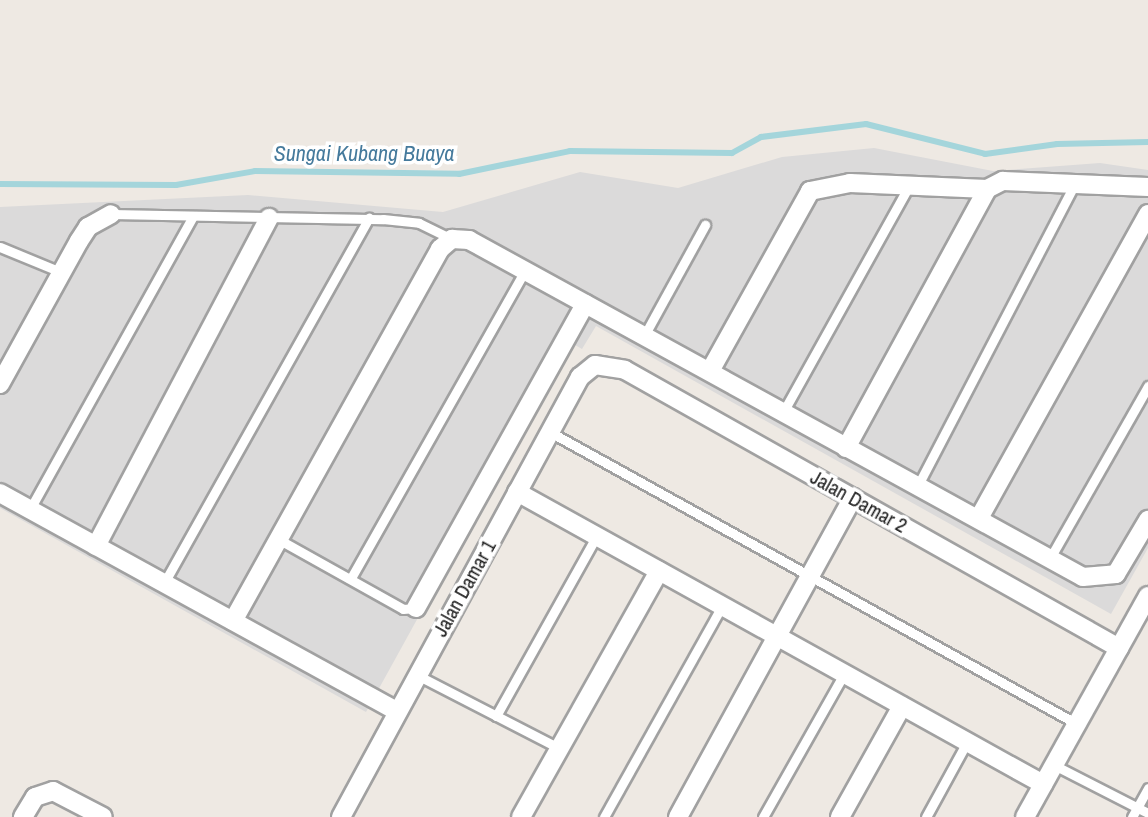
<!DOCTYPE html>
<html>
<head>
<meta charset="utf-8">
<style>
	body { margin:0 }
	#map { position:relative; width:1148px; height:817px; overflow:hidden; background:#eee9e3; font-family:"Archivo Narrow",sans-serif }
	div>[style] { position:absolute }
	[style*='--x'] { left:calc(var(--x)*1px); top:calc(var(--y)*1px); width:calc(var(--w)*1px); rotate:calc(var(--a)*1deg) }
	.residential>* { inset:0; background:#dbdada }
	.stream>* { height:6px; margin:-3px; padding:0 3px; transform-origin:3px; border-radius:3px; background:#a4d5db }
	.roads { filter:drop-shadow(2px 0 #a1a1a1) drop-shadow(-2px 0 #a1a1a1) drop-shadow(0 2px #a1a1a1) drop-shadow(0 -2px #a1a1a1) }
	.lane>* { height:9px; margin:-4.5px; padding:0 4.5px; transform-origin:4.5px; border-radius:4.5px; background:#fff }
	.street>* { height:18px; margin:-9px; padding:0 9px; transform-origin:9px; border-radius:9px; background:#fff }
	span { translate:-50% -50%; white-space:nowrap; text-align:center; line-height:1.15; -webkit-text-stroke:7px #fff; paint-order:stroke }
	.street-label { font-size:20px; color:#1d1d1d }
	.water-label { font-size:22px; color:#457a9c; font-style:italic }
</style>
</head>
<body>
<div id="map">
	<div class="residential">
		<i style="clip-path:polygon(874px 148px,993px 171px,1100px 163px,1148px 170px,1148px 548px,1111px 614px,596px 326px,582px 349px,570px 342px,366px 712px,0 508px,0 207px,248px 195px,443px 212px,580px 172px,678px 188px,782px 157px)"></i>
	</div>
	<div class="stream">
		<i style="--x:0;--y:184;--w:176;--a:0.3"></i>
		<i style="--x:176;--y:185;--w:80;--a:-10"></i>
		<i style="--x:255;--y:171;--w:204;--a:0.8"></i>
		<i style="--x:459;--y:174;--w:113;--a:-11.7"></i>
		<i style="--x:570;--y:151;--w:162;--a:0.7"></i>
		<i style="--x:732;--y:153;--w:33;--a:-29"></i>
		<i style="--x:761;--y:137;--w:106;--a:-7.1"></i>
		<i style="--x:866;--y:124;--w:123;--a:14.1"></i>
		<i style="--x:985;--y:154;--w:73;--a:-7.9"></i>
		<i style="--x:1057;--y:144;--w:91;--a:-1.3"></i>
	</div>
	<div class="roads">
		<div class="lane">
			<i style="--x:111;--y:214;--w:272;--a:1.1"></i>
			<i style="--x:383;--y:219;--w:36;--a:6"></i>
			<i style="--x:419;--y:223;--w:37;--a:26"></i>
			<i style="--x:0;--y:247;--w:66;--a:22.3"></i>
			<i style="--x:644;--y:336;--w:127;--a:-61.2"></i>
			<i style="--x:782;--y:414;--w:261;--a:-60.9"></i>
			<i style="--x:550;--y:432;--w:602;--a:28.99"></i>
			<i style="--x:917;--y:487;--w:340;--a:-62.5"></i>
			<i style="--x:30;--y:509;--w:335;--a:-60.9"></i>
			<i style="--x:278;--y:539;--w:143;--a:29.2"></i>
			<i style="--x:403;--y:609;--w:13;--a:-4"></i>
			<i style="--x:1050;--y:558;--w:198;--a:-60.3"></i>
			<i style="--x:351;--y:578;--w:353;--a:-60.5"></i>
			<i style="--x:164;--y:583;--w:419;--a:-60.7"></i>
			<i style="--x:417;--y:675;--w:160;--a:27.2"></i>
			<i style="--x:496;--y:716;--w:205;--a:-60.8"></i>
			<i style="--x:1054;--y:765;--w:106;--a:27.1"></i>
			<i style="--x:604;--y:817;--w:242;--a:-60.8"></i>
			<i style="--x:763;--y:817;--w:164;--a:-60.5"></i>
			<i style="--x:926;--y:817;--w:85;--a:-61.3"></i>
			<i style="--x:1132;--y:817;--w:33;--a:-61"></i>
		</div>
		<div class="street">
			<i style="--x:710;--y:371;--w:206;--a:-60.9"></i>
			<i style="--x:810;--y:191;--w:41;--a:-11.3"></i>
			<i style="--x:850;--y:183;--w:137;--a:2.5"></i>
			<i style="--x:0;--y:384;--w:163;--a:-61.1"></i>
			<i style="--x:79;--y:241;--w:17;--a:-57"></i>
			<i style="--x:88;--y:227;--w:26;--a:-29"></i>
			<i style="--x:846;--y:448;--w:295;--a:-61.4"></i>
			<i style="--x:987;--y:189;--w:18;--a:-27"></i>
			<i style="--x:1003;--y:181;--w:145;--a:2.4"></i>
			<i style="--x:517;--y:492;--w:602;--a:29.04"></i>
			<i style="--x:0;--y:493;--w:452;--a:28.8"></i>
			<i style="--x:979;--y:518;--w:348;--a:-60.9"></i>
			<i style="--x:96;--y:546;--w:371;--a:-62.2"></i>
			<i style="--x:416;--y:608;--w:348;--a:-60.9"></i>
			<i style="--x:233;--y:621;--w:426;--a:-60.9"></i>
			<i style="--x:440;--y:249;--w:16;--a:-40"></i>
			<i style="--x:452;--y:239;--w:17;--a:3"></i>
			<i style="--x:469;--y:240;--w:700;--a:28.76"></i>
			<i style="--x:1083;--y:577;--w:33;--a:-5"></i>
			<i style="--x:1116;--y:574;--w:63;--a:-59.3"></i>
			<i style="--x:23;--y:817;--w:23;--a:-59"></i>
			<i style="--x:35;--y:797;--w:19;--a:-18"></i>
			<i style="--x:53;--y:791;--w:56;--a:27.5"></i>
			<i style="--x:341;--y:817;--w:501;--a:-61.49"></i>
			<i style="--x:580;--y:377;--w:19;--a:-39"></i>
			<i style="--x:595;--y:365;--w:30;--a:9"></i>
			<i style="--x:625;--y:370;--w:567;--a:29.37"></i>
			<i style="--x:521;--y:817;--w:282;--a:-60.7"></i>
			<i style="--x:678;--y:817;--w:364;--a:-61.3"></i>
			<i style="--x:840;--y:817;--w:127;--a:-60.8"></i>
			<i style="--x:1025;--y:817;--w:253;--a:-60.9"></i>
		</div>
	</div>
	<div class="street-label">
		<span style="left:859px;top:501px;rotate:29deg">Jalan Damar 2</span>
		<span style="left:464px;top:588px;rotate:-61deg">Jalan Damar 1</span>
	</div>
	<div class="water-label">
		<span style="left:364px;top:154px">Sungai Kubang Buaya</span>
	</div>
</div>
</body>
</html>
